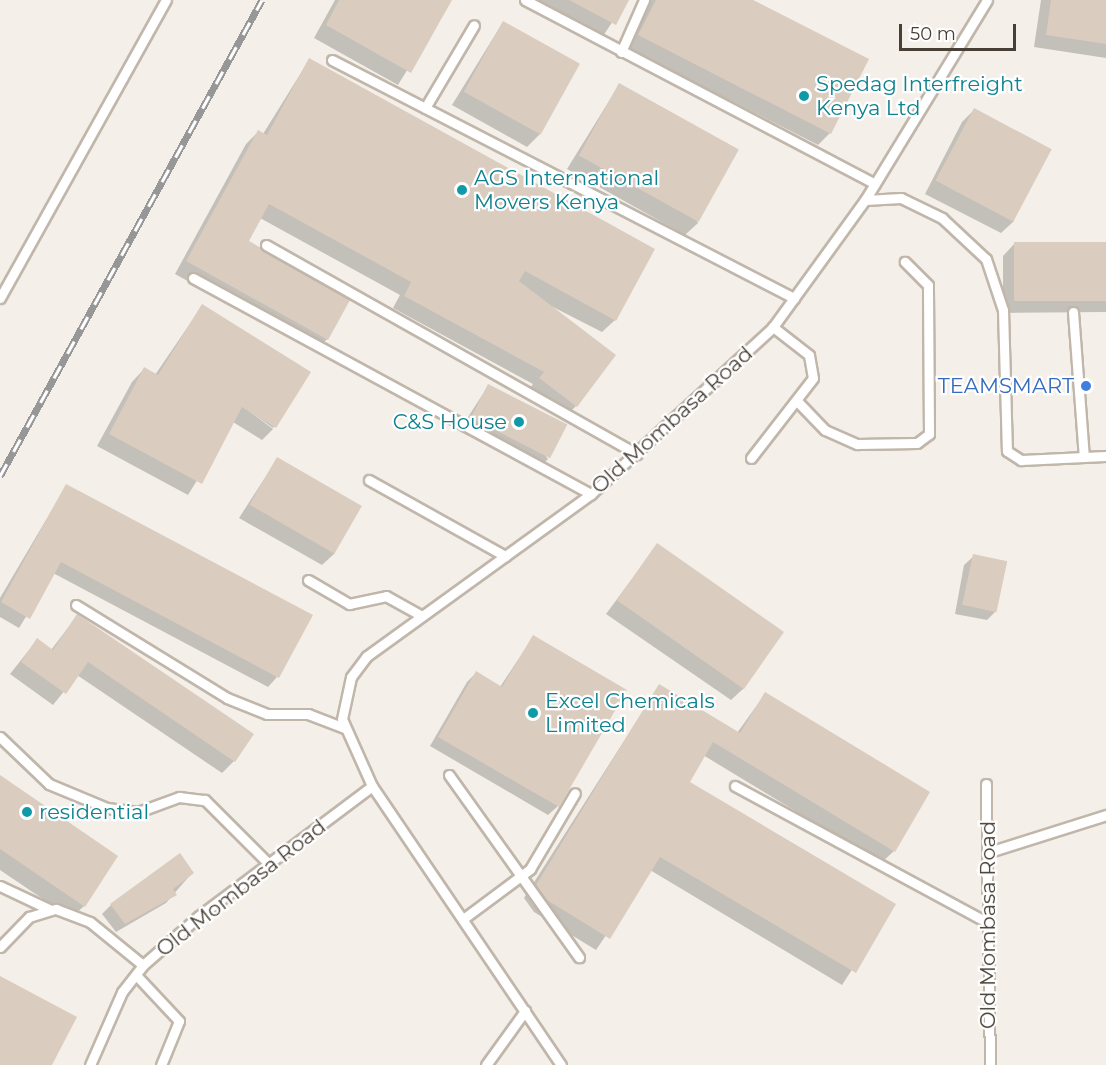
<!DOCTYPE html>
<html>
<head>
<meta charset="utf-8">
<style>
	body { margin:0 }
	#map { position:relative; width:1106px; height:1065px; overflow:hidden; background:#f4efe8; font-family:Montserrat,sans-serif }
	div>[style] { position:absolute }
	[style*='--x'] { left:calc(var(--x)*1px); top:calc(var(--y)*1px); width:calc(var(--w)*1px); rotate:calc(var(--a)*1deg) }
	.shadow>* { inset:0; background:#0003 }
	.building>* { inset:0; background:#daccbf; transform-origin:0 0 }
	.roads { filter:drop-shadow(2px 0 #c0b6aa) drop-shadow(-2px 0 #c0b6aa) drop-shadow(0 2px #c0b6aa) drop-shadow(0 -2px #c0b6aa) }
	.service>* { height:9px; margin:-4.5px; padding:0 4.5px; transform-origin:4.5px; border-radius:4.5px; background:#fff }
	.rail>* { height:7px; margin-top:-3.5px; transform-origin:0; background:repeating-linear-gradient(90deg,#fff 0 14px,#979797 0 28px); box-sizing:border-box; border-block:2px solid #979797 }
	.dots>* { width:16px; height:16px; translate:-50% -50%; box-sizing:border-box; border:3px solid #fff; border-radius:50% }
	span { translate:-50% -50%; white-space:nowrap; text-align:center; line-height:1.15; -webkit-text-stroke:4.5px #fff; paint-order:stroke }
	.culture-label { font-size:21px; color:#0d838f }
	.left { translate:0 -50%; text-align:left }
	.right { translate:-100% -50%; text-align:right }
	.shop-label { font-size:21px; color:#366cbe }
	.street-label { font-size:21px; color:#483f36 }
	.scale { position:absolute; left:899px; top:24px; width:117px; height:27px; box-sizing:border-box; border:3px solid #483f36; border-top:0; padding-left:8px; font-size:18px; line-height:21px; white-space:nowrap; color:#483f36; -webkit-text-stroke:4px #fff; paint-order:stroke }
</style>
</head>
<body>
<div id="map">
	<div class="shadow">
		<i style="clip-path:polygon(335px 0,450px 0,398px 85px,314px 38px)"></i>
		<i style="clip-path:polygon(533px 0,627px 0,603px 36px)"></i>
		<i style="clip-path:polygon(651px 0,750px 0,830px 133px,818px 145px,627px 48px)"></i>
		<i style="clip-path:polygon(1041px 0,1106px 0,1106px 58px,1034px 47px)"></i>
		<i style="clip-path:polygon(503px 22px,540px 134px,527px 147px,452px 105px)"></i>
		<i style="clip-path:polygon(309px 60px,615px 320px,602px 332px,549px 305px,576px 406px,564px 418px,528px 391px,533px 384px,393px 308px,400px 295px,260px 218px,246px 242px,327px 339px,315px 352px,175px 274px,246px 144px,258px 132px,263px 134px)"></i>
		<i style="clip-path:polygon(619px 85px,698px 223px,685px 235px,567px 169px)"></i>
		<i style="clip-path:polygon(974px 110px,1014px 221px,1001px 233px,925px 194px,962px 122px)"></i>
		<i style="clip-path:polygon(1015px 243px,1106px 243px,1106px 312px,1003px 313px,1003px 256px)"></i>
		<i style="clip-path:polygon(202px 306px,309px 372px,273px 428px,237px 402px,273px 429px,262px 440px,233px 422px,188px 495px,97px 446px,132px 382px,144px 369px,155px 375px)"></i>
		<i style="clip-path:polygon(488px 386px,548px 459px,536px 471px,459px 431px)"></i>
		<i style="clip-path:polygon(277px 459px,335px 553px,322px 565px,239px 518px)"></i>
		<i style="clip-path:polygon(66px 486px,277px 677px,268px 687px,53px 573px,19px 628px,0 617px,0 598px)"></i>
		<i style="clip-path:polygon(657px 545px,744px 688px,731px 700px,606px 614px)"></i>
		<i style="clip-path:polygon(974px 556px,996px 611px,987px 620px,955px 614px,964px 565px)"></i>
		<i style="clip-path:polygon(77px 616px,234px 761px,222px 773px,77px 675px,53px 705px,10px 674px,37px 640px,51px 650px)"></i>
		<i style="clip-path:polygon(533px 637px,558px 806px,548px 815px,430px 746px,467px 682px,476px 673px,500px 687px)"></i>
		<i style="clip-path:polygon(659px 686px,737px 733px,765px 694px,894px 851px,881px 863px,703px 755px,687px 782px,894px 905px,842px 985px,650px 870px,596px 950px,534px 912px,524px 898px)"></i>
		<i style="clip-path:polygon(0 777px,84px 906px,71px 918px,0 870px)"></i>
		<i style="clip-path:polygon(192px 873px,166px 903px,116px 932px,102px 914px,111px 905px)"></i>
	</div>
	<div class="building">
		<i style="clip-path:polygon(339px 0,452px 0,411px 73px,326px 25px)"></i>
		<i style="clip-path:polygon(569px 0,629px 0,616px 25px)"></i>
		<i style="clip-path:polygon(656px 0,753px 0,869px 59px,831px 134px,638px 35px)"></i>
		<i style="clip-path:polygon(1051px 0,1106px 0,1106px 44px,1046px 35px)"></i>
		<i style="left:503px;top:21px;width:88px;height:81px;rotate:29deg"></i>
		<i style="clip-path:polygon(309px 58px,655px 249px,616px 321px,525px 271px,519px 281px,616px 355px,577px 407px,539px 378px,544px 372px,404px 296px,411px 282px,269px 204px,249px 241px,350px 300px,328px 340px,186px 261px,258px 130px,267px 135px)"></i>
		<i style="left:619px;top:83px;width:137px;height:83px;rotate:29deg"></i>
		<i style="left:974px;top:108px;width:88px;height:82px;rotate:28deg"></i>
		<i style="left:1014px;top:242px;width:92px;height:59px"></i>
		<i style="clip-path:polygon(202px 304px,311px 372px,276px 428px,242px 407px,202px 484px,109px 434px,144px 367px,158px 375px)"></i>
		<i style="left:488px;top:384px;width:89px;height:38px;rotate:27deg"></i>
		<i style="left:277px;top:457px;width:98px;height:55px;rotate:30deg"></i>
		<i style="clip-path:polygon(66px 484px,313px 615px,279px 678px,61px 562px,30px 619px,1px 602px)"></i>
		<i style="left:657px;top:543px;width:155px;height:70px;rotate:35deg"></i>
		<i style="left:973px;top:554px;width:35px;height:52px;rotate:12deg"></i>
		<i style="clip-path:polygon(77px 614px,254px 734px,235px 762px,88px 662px,66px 694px,21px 662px,37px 638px,53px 650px)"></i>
		<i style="clip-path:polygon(533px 635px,627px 690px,559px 807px,438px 737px,476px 671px,502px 687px)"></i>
		<i style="clip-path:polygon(659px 684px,740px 733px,765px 692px,930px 792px,895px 852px,713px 742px,690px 782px,896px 904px,856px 973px,660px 857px,610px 939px,547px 900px,536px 885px)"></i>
		<i style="clip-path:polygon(0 775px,118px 856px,85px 907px,0 849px)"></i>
		<i style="clip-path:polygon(180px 853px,194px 873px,173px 889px,177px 895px,125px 924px,110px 904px)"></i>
		<i style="clip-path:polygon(0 976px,77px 1017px,52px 1065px,0 1065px)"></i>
	</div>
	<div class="roads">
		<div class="service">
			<i style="--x:525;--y:0;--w:395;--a:27.7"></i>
			<i style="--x:621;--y:52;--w:57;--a:-66.1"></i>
			<i style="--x:332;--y:60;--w:520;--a:27.26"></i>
			<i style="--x:425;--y:108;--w:96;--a:-59.4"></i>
			<i style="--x:865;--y:200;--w:36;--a:-3"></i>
			<i style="--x:901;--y:198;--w:46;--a:26"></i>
			<i style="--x:942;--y:218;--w:60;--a:43"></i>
			<i style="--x:986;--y:259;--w:54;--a:71.6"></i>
			<i style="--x:1003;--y:310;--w:141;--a:88.4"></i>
			<i style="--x:1007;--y:451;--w:17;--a:33"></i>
			<i style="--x:1021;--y:460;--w:85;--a:-2.7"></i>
			<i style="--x:266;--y:245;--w:426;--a:29.4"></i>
			<i style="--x:193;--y:278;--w:453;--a:28.5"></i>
			<i style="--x:0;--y:298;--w:341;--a:-60.9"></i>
			<i style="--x:1073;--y:312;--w:145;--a:85.7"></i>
			<i style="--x:797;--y:401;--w:40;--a:46"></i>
			<i style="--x:825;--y:430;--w:35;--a:24"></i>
			<i style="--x:857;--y:444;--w:60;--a:-1"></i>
			<i style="--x:917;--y:443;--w:15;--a:-37"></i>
			<i style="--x:929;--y:434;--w:149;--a:-90.4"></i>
			<i style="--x:928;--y:285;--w:33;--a:-135"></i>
			<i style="--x:751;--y:458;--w:101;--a:-52.2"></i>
			<i style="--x:813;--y:378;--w:23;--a:-100"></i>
			<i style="--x:809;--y:355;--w:46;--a:-142.1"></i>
			<i style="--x:369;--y:480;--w:156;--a:29.2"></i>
			<i style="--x:308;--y:580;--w:48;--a:30.3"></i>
			<i style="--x:349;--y:604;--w:38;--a:-12"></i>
			<i style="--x:386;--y:596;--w:41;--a:29.1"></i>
			<i style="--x:76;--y:605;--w:177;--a:31.6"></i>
			<i style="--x:227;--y:698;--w:43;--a:21.8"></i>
			<i style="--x:267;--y:714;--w:41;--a:0"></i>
			<i style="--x:308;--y:714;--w:40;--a:21"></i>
			<i style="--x:0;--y:737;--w:68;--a:43.8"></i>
			<i style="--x:49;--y:784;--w:63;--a:22.5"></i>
			<i style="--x:107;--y:808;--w:31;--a:7"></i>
			<i style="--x:138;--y:812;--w:44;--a:-20.1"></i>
			<i style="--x:179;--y:797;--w:26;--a:7"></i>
			<i style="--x:205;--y:800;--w:89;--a:45"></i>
			<i style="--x:449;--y:775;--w:224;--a:54.5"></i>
			<i style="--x:986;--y:784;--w:281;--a:89.2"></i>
			<i style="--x:735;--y:786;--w:288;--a:28.4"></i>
			<i style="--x:989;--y:852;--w:123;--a:-17.5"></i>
			<i style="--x:0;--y:886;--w:56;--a:25.2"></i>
			<i style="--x:463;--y:919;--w:84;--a:-36.7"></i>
			<i style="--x:530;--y:869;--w:88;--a:-59.4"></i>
			<i style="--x:0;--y:947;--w:42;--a:-46"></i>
			<i style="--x:29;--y:917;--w:28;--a:-17"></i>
			<i style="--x:56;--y:909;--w:36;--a:21"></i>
			<i style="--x:90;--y:922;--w:68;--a:39.1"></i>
			<i style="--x:136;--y:975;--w:63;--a:46.9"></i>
			<i style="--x:179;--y:1021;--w:48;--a:112.2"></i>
			<i style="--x:90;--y:1065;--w:80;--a:-66.3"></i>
			<i style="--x:122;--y:992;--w:34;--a:-52"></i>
			<i style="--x:143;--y:965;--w:74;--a:-41.2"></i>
			<i style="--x:199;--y:916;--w:216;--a:-36.9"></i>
			<i style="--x:486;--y:1065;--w:67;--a:-54.2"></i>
			<i style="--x:561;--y:1065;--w:337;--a:-124.1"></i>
			<i style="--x:372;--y:786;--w:73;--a:-114.1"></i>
			<i style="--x:342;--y:719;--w:43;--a:-77.9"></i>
			<i style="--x:351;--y:677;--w:26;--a:-53"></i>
			<i style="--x:367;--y:656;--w:276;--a:-35.9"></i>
			<i style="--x:591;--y:494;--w:247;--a:-42.5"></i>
			<i style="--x:773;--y:327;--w:157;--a:-54.1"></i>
			<i style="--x:865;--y:200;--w:234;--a:-58.6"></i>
		</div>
	</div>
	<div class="rail">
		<i style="--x:0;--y:476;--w:543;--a:-61.17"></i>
	</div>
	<div class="dots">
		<i style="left:804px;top:96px;background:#0f9aa8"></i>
		<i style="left:462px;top:190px;background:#0f9aa8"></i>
		<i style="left:1086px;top:386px;background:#3f7fe0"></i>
		<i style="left:519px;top:422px;background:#0f9aa8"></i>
		<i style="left:533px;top:713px;background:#0f9aa8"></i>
		<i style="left:27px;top:812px;background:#0f9aa8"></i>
	</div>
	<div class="culture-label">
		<span class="left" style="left:816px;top:96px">Spedag Interfreight<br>Kenya Ltd</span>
		<span class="left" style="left:474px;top:190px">AGS International<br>Movers Kenya</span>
		<span class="right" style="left:507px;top:422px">C&amp;S House</span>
		<span class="left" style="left:545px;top:713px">Excel Chemicals<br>Limited</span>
		<span class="left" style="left:39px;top:812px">residential</span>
	</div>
	<div class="shop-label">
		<span class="right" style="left:1074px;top:386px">TEAMSMART</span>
	</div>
	<div class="street-label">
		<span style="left:672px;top:420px;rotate:-42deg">Old Mombasa Road</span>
		<span style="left:241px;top:888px;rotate:-38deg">Old Mombasa Road</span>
		<span style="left:988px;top:925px;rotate:-90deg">Old Mombasa Road</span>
	</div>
	<div class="scale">50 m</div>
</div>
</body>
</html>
